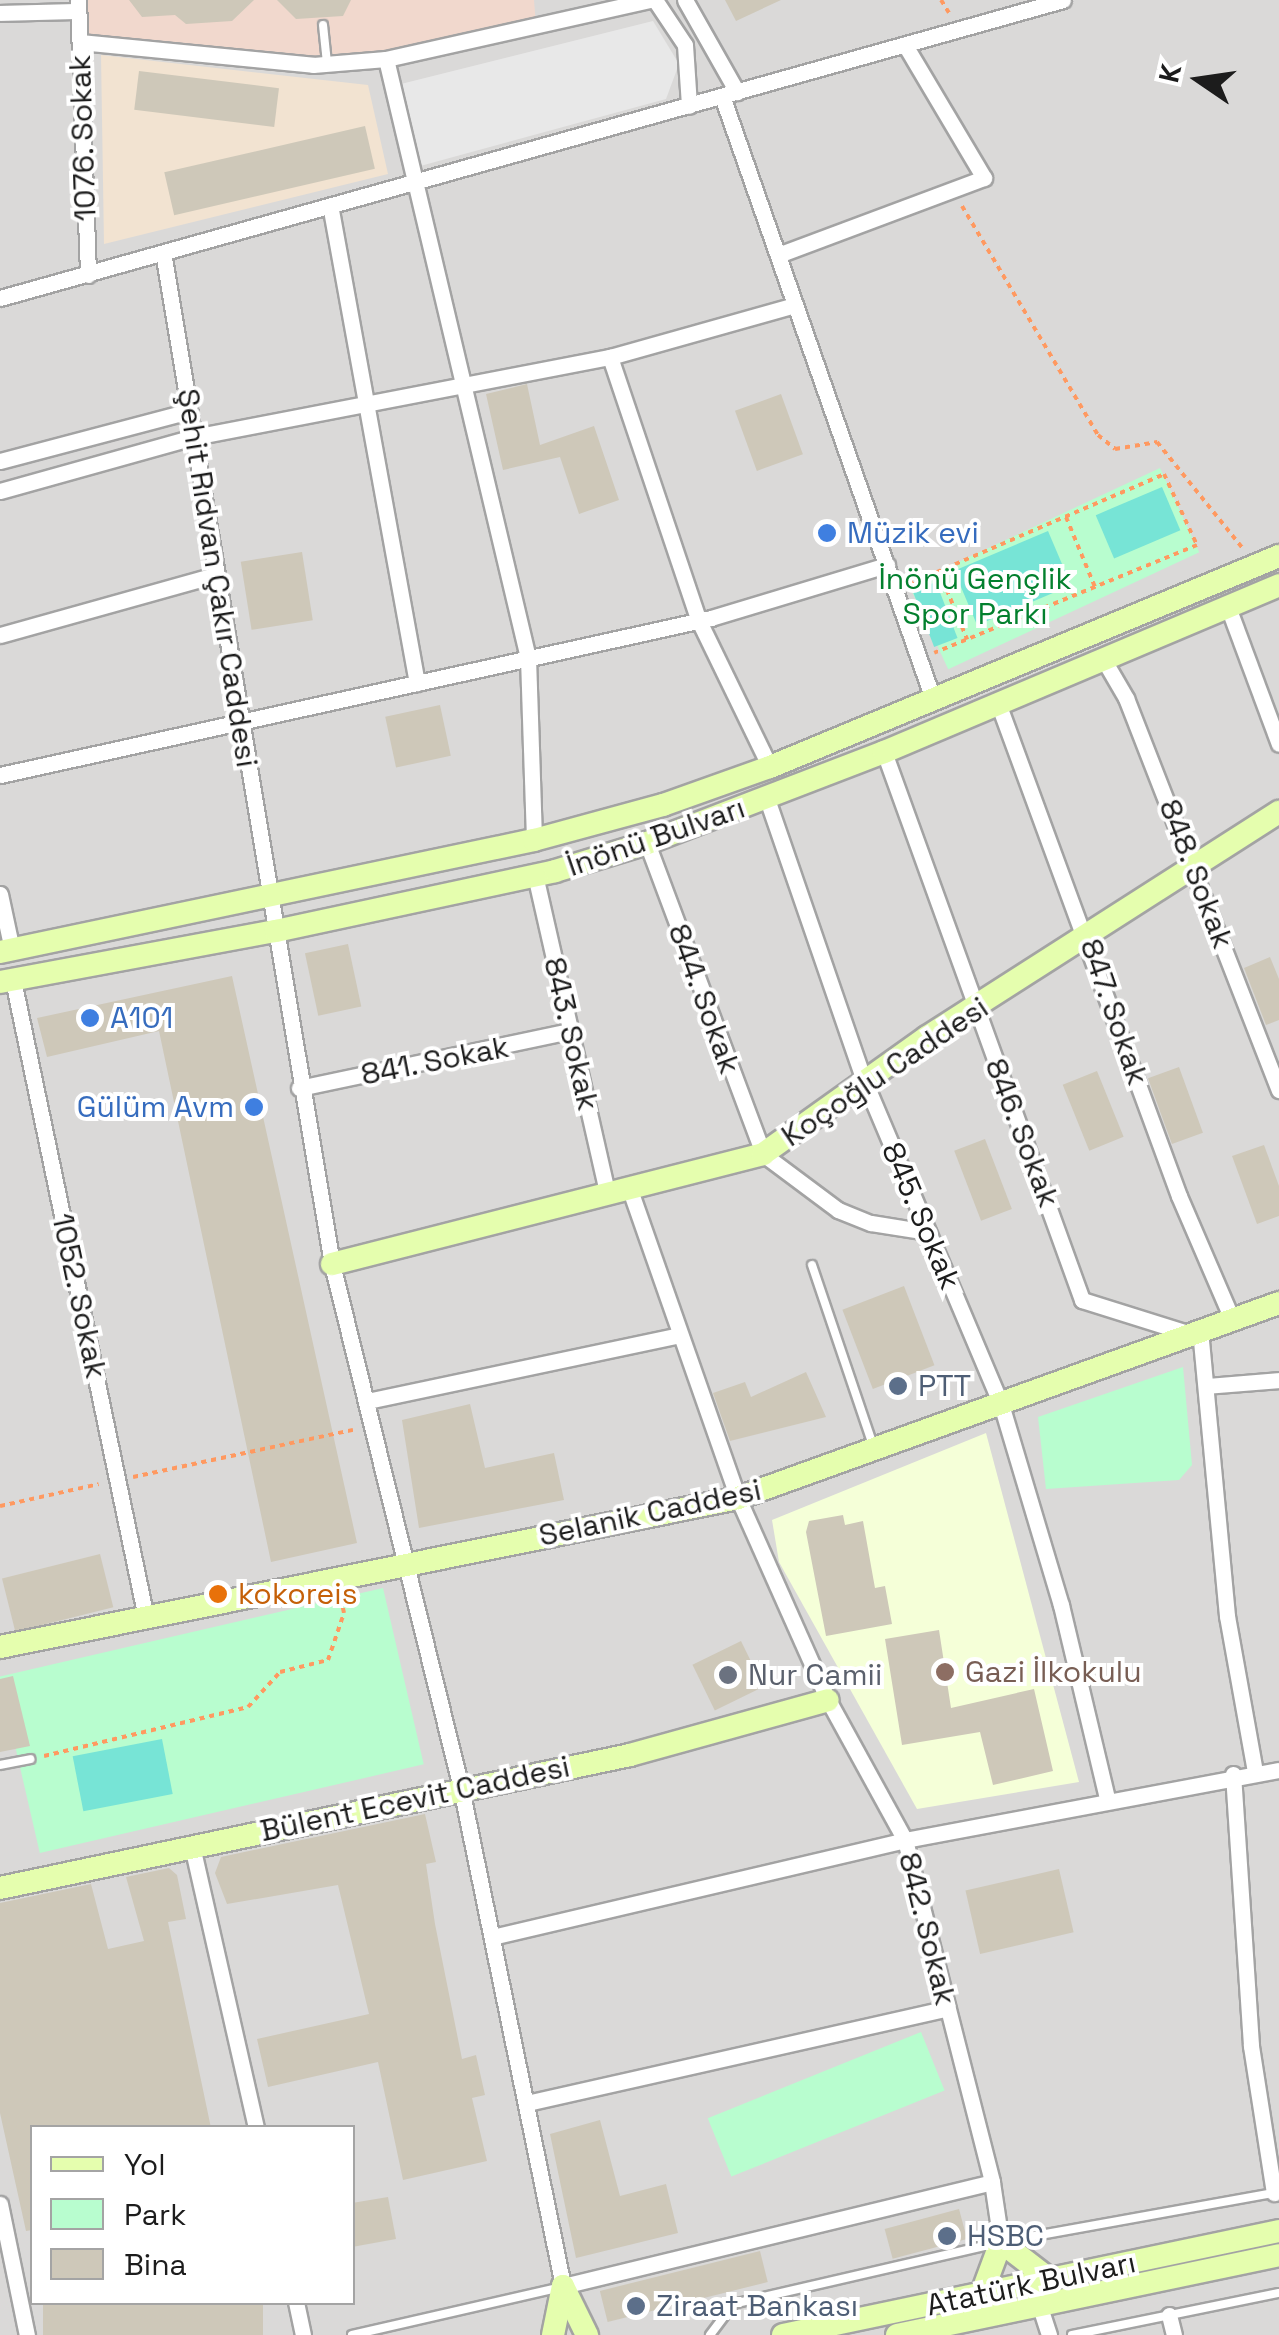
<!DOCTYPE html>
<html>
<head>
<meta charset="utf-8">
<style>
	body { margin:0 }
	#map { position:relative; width:1279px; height:2335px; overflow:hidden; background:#eeede0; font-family:"Space Grotesk",sans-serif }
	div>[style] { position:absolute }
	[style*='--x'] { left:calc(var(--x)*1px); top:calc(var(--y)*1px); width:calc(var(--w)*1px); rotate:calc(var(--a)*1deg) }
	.residential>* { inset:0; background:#dad9d8 }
	.commercial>* { inset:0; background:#f1d8cd }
	.education>* { inset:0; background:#f5ffd8 }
	.military>* { inset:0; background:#f2e3d1 }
	.park>* { inset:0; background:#b8fdcf; transform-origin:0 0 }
	.pitch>* { inset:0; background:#77e4d6; transform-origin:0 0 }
	.parking>* { inset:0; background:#e8e8e8 }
	.building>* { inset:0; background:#cec8b9; transform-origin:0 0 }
	.path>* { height:4px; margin-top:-2px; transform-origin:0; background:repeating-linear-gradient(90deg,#ff9960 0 5px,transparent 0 10px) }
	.roads { filter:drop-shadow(2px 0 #a3a3a3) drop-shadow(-2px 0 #a3a3a3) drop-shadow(0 2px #a3a3a3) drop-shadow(0 -2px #a3a3a3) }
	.lane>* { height:8px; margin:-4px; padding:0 4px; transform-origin:4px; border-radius:4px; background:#fff }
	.street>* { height:15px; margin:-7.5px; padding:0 7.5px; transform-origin:7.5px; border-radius:7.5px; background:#fff }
	.secondary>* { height:22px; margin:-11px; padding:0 11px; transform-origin:11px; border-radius:11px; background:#e5feae }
	.dots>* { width:28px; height:28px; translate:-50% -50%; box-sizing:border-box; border:5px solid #fff; border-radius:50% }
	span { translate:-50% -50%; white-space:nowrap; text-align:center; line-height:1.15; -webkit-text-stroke:8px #fff; paint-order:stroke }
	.street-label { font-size:30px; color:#1c1c1c }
	.shop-label { font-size:30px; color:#366cbe }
	.left { translate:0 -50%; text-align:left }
	.right { translate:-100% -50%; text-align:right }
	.park-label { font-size:30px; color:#03802e }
	.service-label { font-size:30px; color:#4e5e75 }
	.food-label { font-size:30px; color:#c56008 }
	.education-label { font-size:30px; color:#785e54 }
	.worship-label { font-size:30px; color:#5b616d }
	.legend { position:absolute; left:30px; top:2125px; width:325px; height:180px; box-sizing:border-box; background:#fff; border:2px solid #a4a4a4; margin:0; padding:12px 18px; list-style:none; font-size:30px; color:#1c1c1c }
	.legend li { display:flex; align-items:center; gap:20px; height:50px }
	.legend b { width:50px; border:2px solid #a4a4a4 }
	.north { position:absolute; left:1149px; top:30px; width:100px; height:100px; -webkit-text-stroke:8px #fff; paint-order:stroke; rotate:283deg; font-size:28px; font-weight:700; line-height:40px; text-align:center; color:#1c1c1c }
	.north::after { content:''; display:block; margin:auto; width:35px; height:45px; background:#1c1c1c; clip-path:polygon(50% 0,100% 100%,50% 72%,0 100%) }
</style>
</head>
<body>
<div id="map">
	<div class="residential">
		<i style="clip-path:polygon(evenodd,0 0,1279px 0,1279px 2335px,0 2335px,0 0,32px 2128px,352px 2128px,352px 2302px,32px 2302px,32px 2128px)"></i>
	</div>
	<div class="commercial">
		<i style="clip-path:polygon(78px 0,534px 0,536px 26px,313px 65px,80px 42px)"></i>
	</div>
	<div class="education">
		<i style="clip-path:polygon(986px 1433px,1079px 1782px,917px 1809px,779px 1562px,772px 1520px)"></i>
	</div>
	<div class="military">
		<i style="clip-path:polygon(101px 55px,368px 85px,388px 174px,104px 244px)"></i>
	</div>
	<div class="park">
		<i style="left:1160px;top:468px;width:93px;height:277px;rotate:65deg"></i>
		<i style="clip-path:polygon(1183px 1367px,1192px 1465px,1179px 1480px,1046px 1489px,1038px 1417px)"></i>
		<i style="left:383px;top:1588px;width:181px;height:394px;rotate:77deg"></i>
		<i style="left:921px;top:2032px;width:63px;height:230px;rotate:68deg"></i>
	</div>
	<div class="pitch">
		<i style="left:1162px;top:487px;width:47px;height:72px;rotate:67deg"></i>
		<i style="left:1048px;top:531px;width:59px;height:102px;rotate:67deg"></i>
		<i style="left:936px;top:582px;width:60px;height:25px;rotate:69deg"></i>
		<i style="left:162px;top:1739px;width:56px;height:91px;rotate:79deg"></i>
	</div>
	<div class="parking">
		<i style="clip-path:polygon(653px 21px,679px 64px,666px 99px,413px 168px,393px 86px)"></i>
	</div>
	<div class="building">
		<i style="clip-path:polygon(129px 0,254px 0,232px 21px,186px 24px,175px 15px,142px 17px)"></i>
		<i style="clip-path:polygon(277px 0,351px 0,343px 16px,296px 19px)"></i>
		<i style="clip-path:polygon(725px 0,781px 0,736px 21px)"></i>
		<i style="left:139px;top:71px;width:141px;height:39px;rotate:7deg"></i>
		<i style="left:365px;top:126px;width:44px;height:206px;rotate:77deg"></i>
		<i style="clip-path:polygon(527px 384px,540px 445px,594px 426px,619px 500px,579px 514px,560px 457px,503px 470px,486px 394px)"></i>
		<i style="left:781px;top:394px;width:64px;height:49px;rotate:70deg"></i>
		<i style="left:302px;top:552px;width:69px;height:62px;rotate:81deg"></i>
		<i style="left:440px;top:705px;width:52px;height:56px;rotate:78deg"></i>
		<i style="left:348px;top:944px;width:64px;height:44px;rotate:78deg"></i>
		<i style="clip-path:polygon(1270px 957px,1279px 979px,1279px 1020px,1266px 1025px,1244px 968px)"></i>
		<i style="clip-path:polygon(232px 976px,357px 1543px,271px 1562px,159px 1031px,47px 1057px,37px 1018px)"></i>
		<i style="left:1179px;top:1067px;width:70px;height:33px;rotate:70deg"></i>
		<i style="left:1097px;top:1071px;width:71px;height:37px;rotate:68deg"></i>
		<i style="left:985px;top:1139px;width:75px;height:33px;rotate:69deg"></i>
		<i style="clip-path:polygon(1264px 1145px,1279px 1186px,1279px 1216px,1257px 1224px,1232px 1156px)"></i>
		<i style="left:904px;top:1286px;width:85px;height:66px;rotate:69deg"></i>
		<i style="clip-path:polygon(806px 1372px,826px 1417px,730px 1441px,713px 1393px,745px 1382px,751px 1397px)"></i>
		<i style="clip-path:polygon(470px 1404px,485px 1468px,554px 1453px,564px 1500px,419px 1528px,402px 1420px)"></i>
		<i style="clip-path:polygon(843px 1515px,845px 1525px,863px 1521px,875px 1588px,885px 1586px,892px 1624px,826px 1636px,806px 1532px,809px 1521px)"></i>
		<i style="left:100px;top:1554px;width:55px;height:101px;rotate:76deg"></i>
		<i style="clip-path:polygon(939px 1630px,951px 1708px,1034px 1689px,1053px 1771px,993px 1785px,980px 1732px,902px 1745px,885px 1639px)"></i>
		<i style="left:741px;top:1641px;width:51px;height:54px;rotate:64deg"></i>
		<i style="clip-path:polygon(13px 1676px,30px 1746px,0 1752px,0 1679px)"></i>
		<i style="clip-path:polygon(425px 1814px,436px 1862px,426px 1864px,435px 1924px,462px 2059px,476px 2055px,485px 2095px,472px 2098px,487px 2161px,403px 2180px,378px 2062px,268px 2087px,257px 2039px,369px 2014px,338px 1885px,227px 1904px,215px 1873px,221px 1857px)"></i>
		<i style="clip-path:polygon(169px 1868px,177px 1875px,186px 1919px,168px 1922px,211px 2128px,32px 2128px,32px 2230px,26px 2231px,0 2113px,0 1903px,91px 1884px,108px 1949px,144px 1941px,126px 1877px)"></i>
		<i style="left:1059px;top:1869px;width:65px;height:96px;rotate:77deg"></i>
		<i style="clip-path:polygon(600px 2120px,620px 2196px,666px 2184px,678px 2233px,576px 2258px,550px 2134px)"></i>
		<i style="clip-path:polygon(388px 2197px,396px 2239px,352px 2247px,352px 2203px)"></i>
		<i style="left:959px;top:2209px;width:31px;height:77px;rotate:75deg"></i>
		<i style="left:760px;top:2251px;width:32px;height:165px;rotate:76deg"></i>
		<i style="left:43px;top:2302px;width:220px;height:34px"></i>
	</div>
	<div class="path">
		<i style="--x:941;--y:0;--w:15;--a:58"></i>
		<i style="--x:962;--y:206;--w:266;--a:59.3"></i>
		<i style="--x:1098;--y:435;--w:22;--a:39"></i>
		<i style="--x:1115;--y:449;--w:43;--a:-9.5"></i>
		<i style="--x:1157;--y:442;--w:139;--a:51.1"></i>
		<i style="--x:1066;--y:517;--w:76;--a:67.5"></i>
		<i style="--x:939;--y:571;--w:74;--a:67.6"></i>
		<i style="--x:909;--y:584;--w:278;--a:-23.3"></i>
		<i style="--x:1164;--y:474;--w:78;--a:65.1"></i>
		<i style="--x:1197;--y:545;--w:284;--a:157.7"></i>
		<i style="--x:133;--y:1477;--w:225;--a:-12.1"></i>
		<i style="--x:0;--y:1506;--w:101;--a:-12.5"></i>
		<i style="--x:44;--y:1756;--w:210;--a:-13.5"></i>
		<i style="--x:248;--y:1707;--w:47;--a:-47.6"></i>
		<i style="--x:280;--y:1672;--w:49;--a:-14"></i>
		<i style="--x:328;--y:1660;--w:50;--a:-71.2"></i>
		<i style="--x:344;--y:1613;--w:14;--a:-102"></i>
	</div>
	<div class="roads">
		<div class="lane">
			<i style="--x:323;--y:25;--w:39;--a:84"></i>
			<i style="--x:812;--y:1265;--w:190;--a:71.3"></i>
			<i style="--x:0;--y:1765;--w:31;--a:-11"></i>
			<i style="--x:352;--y:2335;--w:210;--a:-12.9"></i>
			<i style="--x:710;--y:2335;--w:39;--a:-53"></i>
			<i style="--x:733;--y:2304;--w:275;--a:-13"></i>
			<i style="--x:1001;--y:2242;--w:276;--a:-10.2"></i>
			<i style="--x:1072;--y:2335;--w:211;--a:-11.5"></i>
		</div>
		<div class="street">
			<i style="--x:78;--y:0;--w:275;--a:87.9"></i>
			<i style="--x:655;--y:0;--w:54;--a:56.3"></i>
			<i style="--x:685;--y:45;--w:61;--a:86.2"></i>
			<i style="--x:685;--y:0;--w:106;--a:60.5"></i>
			<i style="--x:0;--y:13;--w:78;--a:-1.5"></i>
			<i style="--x:80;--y:42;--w:234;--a:5.6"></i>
			<i style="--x:313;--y:65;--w:73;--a:-4.7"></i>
			<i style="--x:386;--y:59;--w:271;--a:-12.6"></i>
			<i style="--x:386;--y:59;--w:616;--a:76.66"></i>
			<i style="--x:528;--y:658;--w:182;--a:88.1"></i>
			<i style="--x:722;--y:96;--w:636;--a:70.71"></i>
			<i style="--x:331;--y:210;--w:481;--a:79.7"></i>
			<i style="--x:778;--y:255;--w:220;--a:-20.5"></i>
			<i style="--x:984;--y:178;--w:155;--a:-120.7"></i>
			<i style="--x:164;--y:258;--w:1020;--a:80.52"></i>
			<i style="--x:332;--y:1264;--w:540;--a:76.17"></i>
			<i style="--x:461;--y:1788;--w:508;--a:78.42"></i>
			<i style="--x:563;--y:2286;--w:441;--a:-13.6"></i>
			<i style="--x:0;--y:298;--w:1104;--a:-15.66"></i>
			<i style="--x:610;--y:357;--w:279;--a:71.4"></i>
			<i style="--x:699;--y:621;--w:162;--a:64.1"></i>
			<i style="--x:0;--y:461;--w:196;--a:-14.8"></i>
			<i style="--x:0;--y:491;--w:201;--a:-15.6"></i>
			<i style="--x:194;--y:437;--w:424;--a:-10.9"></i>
			<i style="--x:610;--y:357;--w:192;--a:-15.7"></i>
			<i style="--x:1228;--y:607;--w:146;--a:69.6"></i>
			<i style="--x:0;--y:635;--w:223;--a:-15.6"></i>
			<i style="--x:1105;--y:662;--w:42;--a:59.7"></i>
			<i style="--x:1126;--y:698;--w:421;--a:68.7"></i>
			<i style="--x:998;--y:703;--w:525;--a:69.84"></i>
			<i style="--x:1179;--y:1196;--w:134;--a:66.7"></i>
			<i style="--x:884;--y:752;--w:583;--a:70.13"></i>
			<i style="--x:1082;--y:1300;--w:107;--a:17.4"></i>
			<i style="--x:0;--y:775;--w:728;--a:-12.45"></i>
			<i style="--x:711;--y:618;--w:184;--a:-16.8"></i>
			<i style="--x:767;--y:799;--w:297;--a:71"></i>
			<i style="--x:864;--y:1080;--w:352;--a:67.1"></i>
			<i style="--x:1001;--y:1404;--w:210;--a:73.4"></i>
			<i style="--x:1061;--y:1605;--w:198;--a:76.6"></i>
			<i style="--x:647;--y:843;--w:332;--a:69.5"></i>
			<i style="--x:763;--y:1154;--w:94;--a:36.7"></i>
			<i style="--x:838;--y:1210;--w:35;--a:22"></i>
			<i style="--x:871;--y:1223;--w:58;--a:9"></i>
			<i style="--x:535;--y:875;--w:326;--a:77.2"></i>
			<i style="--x:0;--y:894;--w:57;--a:77.9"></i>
			<i style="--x:13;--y:980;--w:647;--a:78.22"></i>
			<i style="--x:299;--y:1088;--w:277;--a:-11.9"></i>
			<i style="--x:629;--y:1187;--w:330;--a:70.7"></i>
			<i style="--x:738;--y:1498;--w:221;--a:66"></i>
			<i style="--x:828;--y:1700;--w:160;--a:61.2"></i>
			<i style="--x:905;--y:1840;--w:353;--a:75.7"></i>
			<i style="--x:992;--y:2182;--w:61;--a:81.5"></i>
			<i style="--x:1200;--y:1330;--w:287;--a:84.6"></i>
			<i style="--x:1227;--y:1616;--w:158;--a:79.8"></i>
			<i style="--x:1206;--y:1386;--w:73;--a:-4.7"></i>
			<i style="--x:367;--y:1401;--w:319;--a:-11.9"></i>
			<i style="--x:1233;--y:1774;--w:273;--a:86.2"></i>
			<i style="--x:1251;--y:2046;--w:149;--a:81.1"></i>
			<i style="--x:192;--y:1846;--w:289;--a:77.2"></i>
			<i style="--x:492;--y:1937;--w:424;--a:-13.2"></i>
			<i style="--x:905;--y:1840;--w:380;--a:-10.6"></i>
			<i style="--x:527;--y:2103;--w:431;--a:-12.7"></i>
			<i style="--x:0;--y:2204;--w:134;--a:78.4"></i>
			<i style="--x:296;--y:2302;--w:34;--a:78"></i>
			<i style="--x:1039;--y:2304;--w:33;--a:72"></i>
			<i style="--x:1169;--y:2315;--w:21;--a:76"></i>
		</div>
		<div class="secondary">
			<i style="--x:0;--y:952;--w:546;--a:-11.85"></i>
			<i style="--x:534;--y:840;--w:134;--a:-15.2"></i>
			<i style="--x:663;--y:805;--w:114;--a:-19.6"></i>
			<i style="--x:770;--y:767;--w:551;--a:-22.52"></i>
			<i style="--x:0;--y:982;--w:281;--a:-10.5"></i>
			<i style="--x:276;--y:931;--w:285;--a:-12.1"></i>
			<i style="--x:555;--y:871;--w:96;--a:-16.9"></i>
			<i style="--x:647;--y:843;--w:254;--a:-21"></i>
			<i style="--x:884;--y:752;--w:429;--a:-22.9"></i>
			<i style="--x:332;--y:1264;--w:445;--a:-14.3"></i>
			<i style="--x:763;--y:1154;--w:201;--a:-35.5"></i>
			<i style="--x:927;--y:1037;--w:418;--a:-32.6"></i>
			<i style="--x:0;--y:1647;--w:753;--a:-11.41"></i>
			<i style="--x:738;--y:1498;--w:575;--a:-19.82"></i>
			<i style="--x:0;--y:1888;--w:644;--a:-11.92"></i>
			<i style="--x:630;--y:1755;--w:205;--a:-15.5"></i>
			<i style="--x:563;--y:2286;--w:55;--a:63.9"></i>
			<i style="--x:982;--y:2293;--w:54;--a:-69.6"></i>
			<i style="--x:1001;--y:2242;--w:61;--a:37.6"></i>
			<i style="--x:553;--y:2335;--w:50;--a:-78.5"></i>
			<i style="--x:783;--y:2335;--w:507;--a:-11.84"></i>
			<i style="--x:897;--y:2335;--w:390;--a:-11.8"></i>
		</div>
	</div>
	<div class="dots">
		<i style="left:827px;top:533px;background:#3f7fe0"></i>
		<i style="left:90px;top:1018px;background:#3f7fe0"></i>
		<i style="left:254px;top:1107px;background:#3f7fe0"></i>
		<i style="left:898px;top:1386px;background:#5c6f8a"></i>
		<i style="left:218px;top:1594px;background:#e8710a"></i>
		<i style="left:945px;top:1672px;background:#8d6e63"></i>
		<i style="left:728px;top:1675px;background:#6b7280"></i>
		<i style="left:947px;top:2236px;background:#5c6f8a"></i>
		<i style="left:636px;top:2306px;background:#5c6f8a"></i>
	</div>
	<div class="street-label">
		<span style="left:83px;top:138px;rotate:-92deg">1076. Sokak</span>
		<span style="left:217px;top:578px;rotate:81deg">Şehit Rıdvan Çakır Caddesi</span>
		<span style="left:656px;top:837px;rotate:-19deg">İnönü Bulvarı</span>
		<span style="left:1196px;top:874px;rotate:69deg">848. Sokak</span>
		<span style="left:704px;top:999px;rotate:70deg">844. Sokak</span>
		<span style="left:1114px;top:1012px;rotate:71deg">847. Sokak</span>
		<span style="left:571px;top:1034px;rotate:77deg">843. Sokak</span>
		<span style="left:435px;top:1061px;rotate:-11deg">841. Sokak</span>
		<span style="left:885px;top:1072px;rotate:-34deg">Koçoğlu Caddesi</span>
		<span style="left:1022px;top:1133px;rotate:69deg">846. Sokak</span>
		<span style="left:921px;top:1216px;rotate:67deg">845. Sokak</span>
		<span style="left:79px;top:1296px;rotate:78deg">1052. Sokak</span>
		<span style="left:650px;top:1513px;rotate:-12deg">Selanik Caddesi</span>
		<span style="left:415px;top:1799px;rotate:-12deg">Bülent Ecevit Caddesi</span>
		<span style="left:927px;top:1929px;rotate:76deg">842. Sokak</span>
		<span style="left:1031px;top:2284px;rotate:-12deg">Atatürk Bulvarı</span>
	</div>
	<div class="shop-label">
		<span class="left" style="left:847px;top:533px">Müzik evi</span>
		<span class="left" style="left:110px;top:1018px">A101</span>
		<span class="right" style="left:234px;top:1107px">Gülüm Avm</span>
	</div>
	<div class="park-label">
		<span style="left:975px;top:596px">İnönü Gençlik<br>Spor Parkı</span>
	</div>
	<div class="service-label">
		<span class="left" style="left:918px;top:1386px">PTT</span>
		<span class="left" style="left:967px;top:2236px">HSBC</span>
		<span class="left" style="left:656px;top:2306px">Ziraat Bankası</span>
	</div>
	<div class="food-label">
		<span class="left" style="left:238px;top:1594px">kokoreis</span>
	</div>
	<div class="education-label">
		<span class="left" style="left:965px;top:1672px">Gazi İlkokulu</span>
	</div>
	<div class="worship-label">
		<span class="left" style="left:748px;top:1675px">Nur Camii</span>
	</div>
	<ul class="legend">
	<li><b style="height:12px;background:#e5feae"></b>Yol</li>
	<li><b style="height:28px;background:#b8fdcf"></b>Park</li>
	<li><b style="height:28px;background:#cec8b9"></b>Bina</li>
	</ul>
	<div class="north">K</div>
</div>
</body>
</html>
